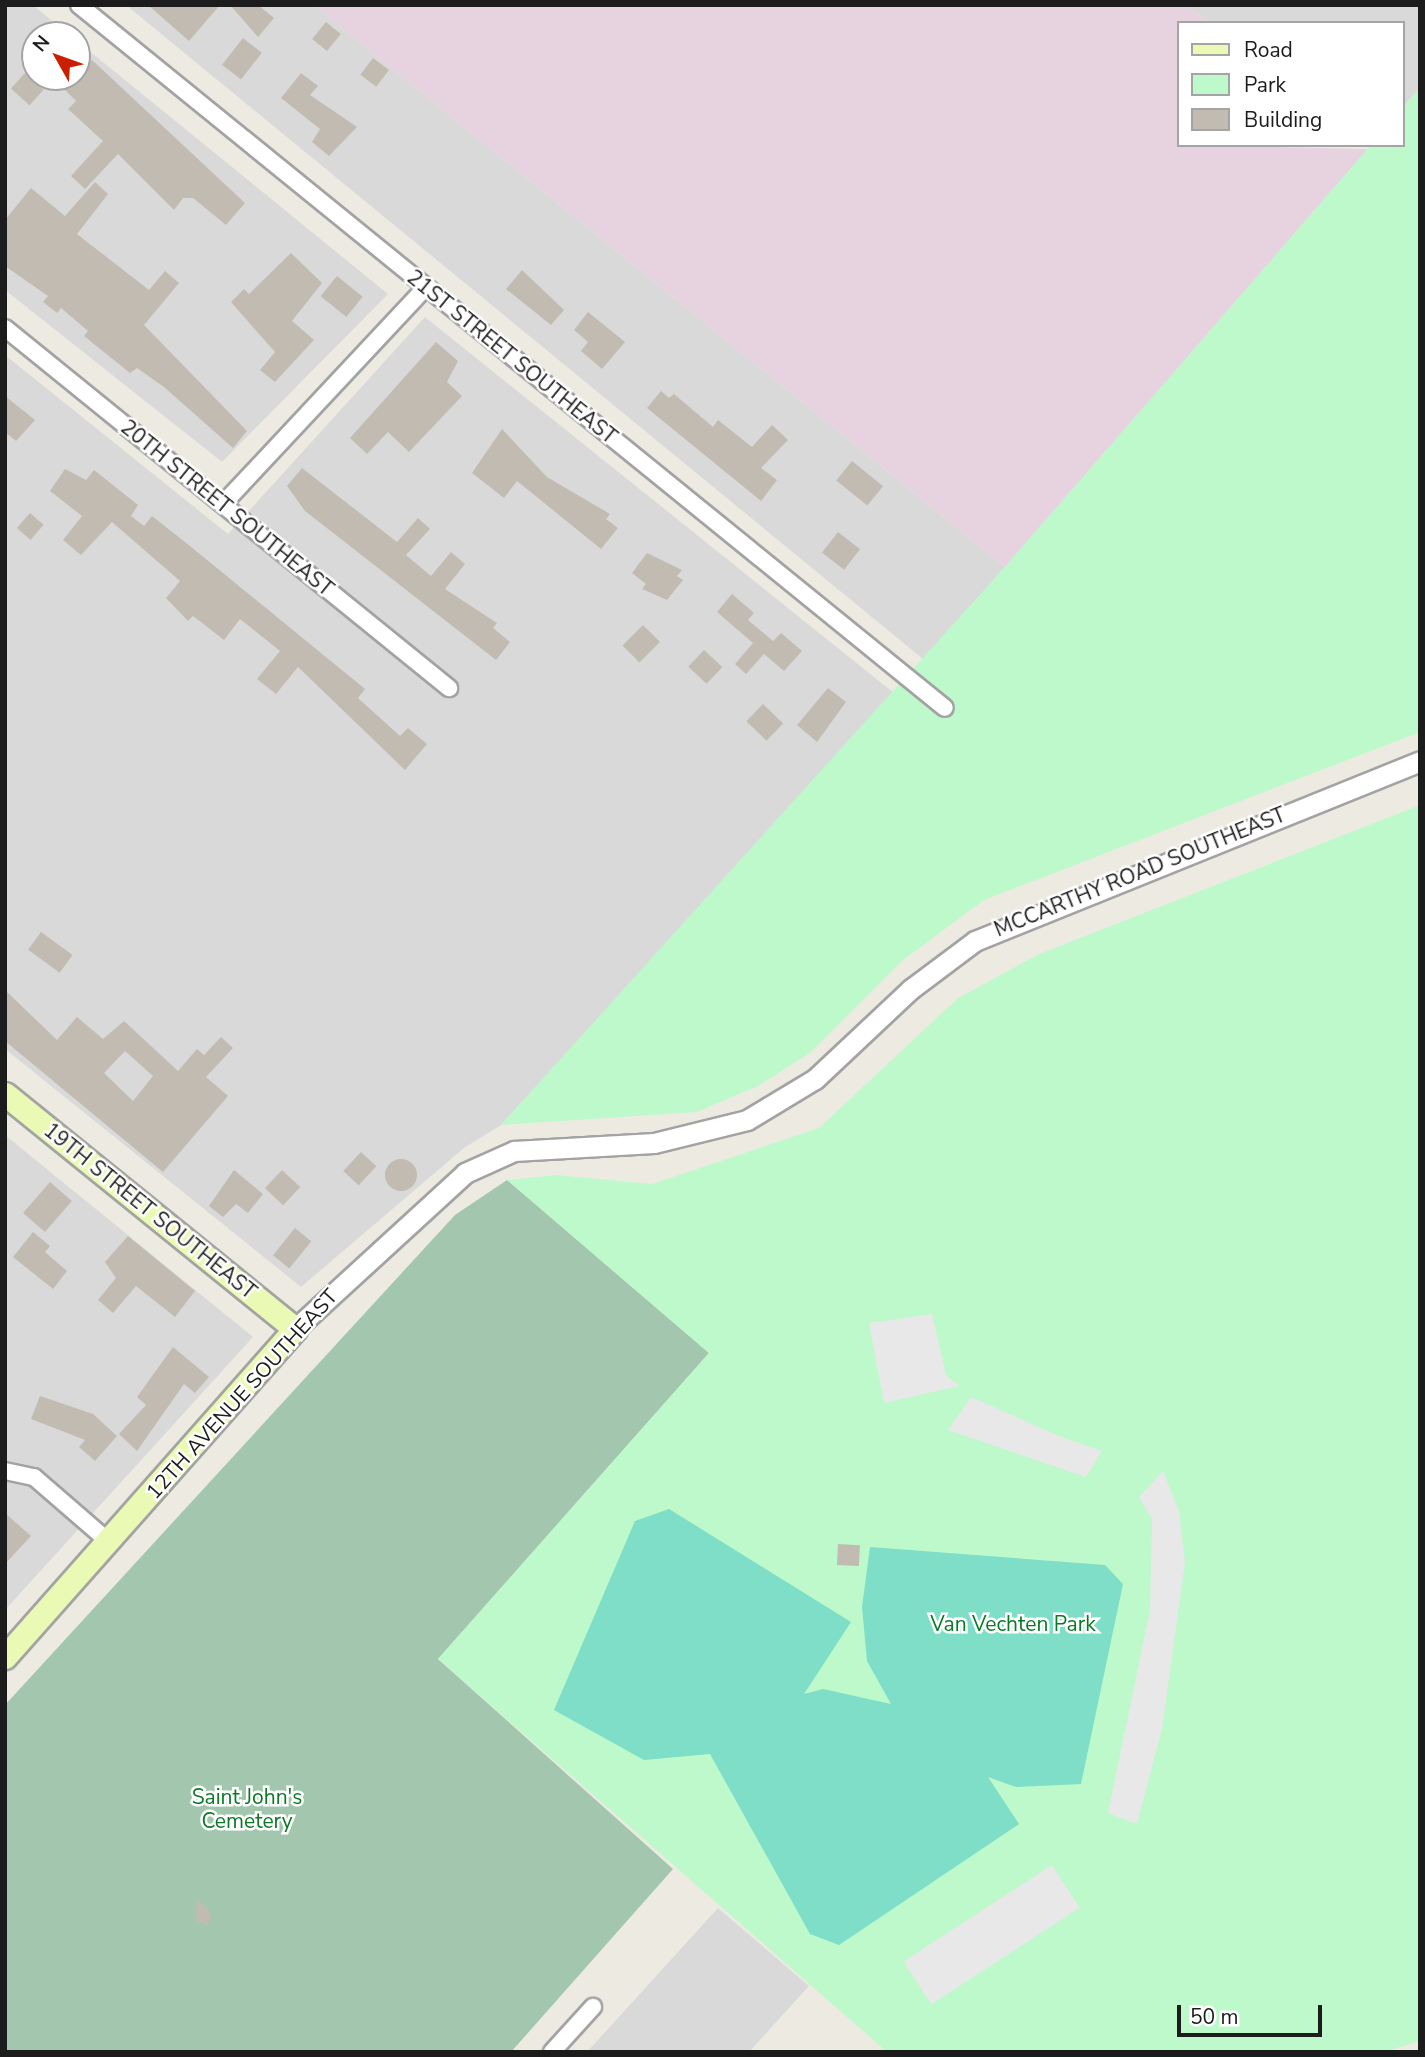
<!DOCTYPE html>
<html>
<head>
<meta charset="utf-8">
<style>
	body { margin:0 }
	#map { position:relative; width:1425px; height:2057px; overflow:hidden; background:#edebe1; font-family:"Nunito Sans",sans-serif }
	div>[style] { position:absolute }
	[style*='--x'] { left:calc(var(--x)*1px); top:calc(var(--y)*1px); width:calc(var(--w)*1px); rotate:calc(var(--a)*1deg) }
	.residential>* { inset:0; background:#dad9d9 }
	.industrial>* { inset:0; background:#e7d3e0 }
	.cemetery>* { inset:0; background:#a2c6ae }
	.park>* { inset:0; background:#bdf9cb }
	.pitch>* { inset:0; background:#7edec8 }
	.parking>* { inset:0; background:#e8e8e8; transform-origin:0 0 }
	.building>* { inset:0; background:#c2bbb1; transform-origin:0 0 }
	.round { border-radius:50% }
	.roads { filter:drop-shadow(2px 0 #a3a3a3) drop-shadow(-2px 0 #a3a3a3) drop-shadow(0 2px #a3a3a3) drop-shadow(0 -2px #a3a3a3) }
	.minor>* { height:16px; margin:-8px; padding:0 8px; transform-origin:8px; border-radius:8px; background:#fff }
	.tertiary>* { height:19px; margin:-9.5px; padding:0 9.5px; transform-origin:9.5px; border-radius:9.5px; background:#fff }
	.secondary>* { height:23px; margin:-11.5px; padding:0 11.5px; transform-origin:11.5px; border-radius:11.5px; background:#eaf9b3 }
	span { translate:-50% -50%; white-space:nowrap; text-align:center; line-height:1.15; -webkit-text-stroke:5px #fff; paint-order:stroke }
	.street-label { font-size:21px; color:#1c1c1c }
	.park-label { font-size:21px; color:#0b7926 }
	.frame { position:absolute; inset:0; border:7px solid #1c1c1c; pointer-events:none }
	.legend { position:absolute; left:1177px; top:21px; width:228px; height:126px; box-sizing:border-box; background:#fff; border:2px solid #a4a4a4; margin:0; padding:9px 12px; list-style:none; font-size:21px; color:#1c1c1c }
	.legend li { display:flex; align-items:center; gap:14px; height:35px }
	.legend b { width:35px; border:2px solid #a4a4a4 }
	.north { position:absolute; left:21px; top:21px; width:70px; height:70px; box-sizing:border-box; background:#fff; border:2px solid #a4a4a4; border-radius:50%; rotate:310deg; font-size:19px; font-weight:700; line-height:28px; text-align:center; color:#1c1c1c }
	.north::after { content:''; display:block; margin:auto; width:24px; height:32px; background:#c82000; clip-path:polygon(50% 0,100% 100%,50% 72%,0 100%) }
	.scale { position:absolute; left:1177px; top:2005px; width:145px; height:32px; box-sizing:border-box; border:4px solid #1c1c1c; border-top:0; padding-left:9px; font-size:21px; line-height:24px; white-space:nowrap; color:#1c1c1c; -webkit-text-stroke:5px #fff; paint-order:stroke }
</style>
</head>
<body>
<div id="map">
	<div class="residential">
		<i style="clip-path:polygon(5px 5px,33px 5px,69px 35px,35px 35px,35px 77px,77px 77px,77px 41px,388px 294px,222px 462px,5px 290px)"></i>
		<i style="clip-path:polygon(126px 5px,314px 5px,1005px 567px,923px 659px)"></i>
		<i style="clip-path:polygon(1187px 5px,1420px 5px,1420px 88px,1402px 108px,1402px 23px,1209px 23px)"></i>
		<i style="clip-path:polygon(425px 317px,894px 693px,501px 1125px,464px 1148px,301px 1287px,5px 1049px,5px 355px,228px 534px)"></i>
		<i style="clip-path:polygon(5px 1135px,253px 1337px,5px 1610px)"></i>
		<i style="clip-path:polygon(718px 1908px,809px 1986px,749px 2052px,587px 2052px)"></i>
	</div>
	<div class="industrial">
		<i style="clip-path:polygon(314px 5px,1187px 5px,1209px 23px,1178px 23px,1178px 145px,1368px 149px,1005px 567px)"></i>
	</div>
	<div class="cemetery">
		<i style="clip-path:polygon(507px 1180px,709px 1353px,438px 1659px,673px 1869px,511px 2052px,5px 2052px,5px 1705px,455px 1215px)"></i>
	</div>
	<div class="park">
		<i style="clip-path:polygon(1420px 88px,1420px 732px,984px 900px,903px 960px,811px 1052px,758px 1086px,697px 1112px,501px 1125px,1005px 567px,1371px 145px,1402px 145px,1402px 108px)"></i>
		<i style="clip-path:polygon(1420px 805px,1420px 2041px,1383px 2052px,887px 2052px,438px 1659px,709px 1353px,507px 1180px,556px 1175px,652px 1184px,819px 1128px,958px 998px,1039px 954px)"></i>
	</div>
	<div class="pitch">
		<i style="clip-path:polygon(669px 1509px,851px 1622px,804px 1694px,823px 1689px,891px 1704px,867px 1661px,862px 1607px,870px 1547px,1105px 1565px,1123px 1584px,1081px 1784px,1016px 1787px,988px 1777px,1019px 1824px,839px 1945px,810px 1934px,710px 1754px,644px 1760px,554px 1710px,635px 1521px)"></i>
	</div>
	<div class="parking">
		<i style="clip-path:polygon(932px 1314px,946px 1375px,959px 1386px,884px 1403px,869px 1323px)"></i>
		<i style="clip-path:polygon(971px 1397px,1059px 1436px,1102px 1451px,1086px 1477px,948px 1430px)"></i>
		<i style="clip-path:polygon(1163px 1471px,1179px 1511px,1185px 1562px,1162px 1729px,1137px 1824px,1108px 1813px,1150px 1610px,1152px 1519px,1139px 1497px)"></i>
		<i style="left:1052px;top:1865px;width:51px;height:177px;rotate:57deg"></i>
	</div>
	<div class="building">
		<i style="clip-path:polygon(148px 5px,220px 5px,189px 41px)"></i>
		<i style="clip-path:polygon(230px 5px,258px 5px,274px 18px,258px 37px)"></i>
		<i style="left:326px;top:22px;width:19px;height:22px;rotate:39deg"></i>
		<i style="left:243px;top:38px;width:24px;height:34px;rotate:38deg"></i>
		<i style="left:373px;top:58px;width:20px;height:21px;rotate:37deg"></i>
		<i style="clip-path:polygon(92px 60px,245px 203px,226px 225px,193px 198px,183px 198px,174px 210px,118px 154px,85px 189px,71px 176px,103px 141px,68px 109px,76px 101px,64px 89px)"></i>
		<i style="left:25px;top:73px;width:25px;height:21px;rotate:42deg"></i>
		<i style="clip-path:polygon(301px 73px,318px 86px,310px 95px,357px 127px,329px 156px,312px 142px,320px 129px,281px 98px)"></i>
		<i style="clip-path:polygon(95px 182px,108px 194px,77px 234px,149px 290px,165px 271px,179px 283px,144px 325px,247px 431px,233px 448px,164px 387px,137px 368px,130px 373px,84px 336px,88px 331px,61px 308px,57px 313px,43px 302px,48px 296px,5px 266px,5px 220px,31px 188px,65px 216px)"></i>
		<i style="clip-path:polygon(291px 253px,322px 283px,292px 321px,314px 340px,275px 382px,260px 370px,275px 352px,231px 302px,244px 289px,249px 294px)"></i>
		<i style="clip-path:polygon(522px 270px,564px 310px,551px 325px,506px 289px)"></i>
		<i style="left:337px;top:276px;width:33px;height:26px;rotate:39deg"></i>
		<i style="clip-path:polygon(588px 312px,625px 342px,602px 369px,581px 351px,588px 342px,574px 330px)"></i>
		<i style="clip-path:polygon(436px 342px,458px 361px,447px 382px,462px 396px,409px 452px,388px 432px,367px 454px,350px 438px)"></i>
		<i style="clip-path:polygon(661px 391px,669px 398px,674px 394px,713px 427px,718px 420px,752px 447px,772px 425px,788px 440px,761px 468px,777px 480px,761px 501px,647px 408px)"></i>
		<i style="clip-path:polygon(5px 396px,35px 420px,16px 441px,5px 432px)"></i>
		<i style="clip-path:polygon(502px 429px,547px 477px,610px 514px,606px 519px,618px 528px,601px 549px,517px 481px,504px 498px,472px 473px)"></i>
		<i style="left:852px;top:461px;width:40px;height:25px;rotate:39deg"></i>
		<i style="clip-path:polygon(302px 468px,397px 542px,418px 518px,430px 529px,406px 555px,431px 576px,451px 552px,465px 564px,445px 589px,497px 623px,493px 628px,510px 642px,496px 660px,305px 511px,287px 486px)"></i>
		<i style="clip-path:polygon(65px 469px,86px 480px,94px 470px,138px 505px,131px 516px,144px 526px,152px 516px,190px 546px,365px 689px,358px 698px,400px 736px,408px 728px,427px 744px,405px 770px,298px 667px,276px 694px,257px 679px,280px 651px,240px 619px,224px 640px,193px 616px,188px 621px,166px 598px,180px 581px,112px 522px,81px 555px,63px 540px,82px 516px,50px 491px)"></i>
		<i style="left:30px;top:513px;width:18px;height:20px;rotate:41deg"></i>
		<i style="left:838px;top:532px;width:28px;height:26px;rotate:38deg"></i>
		<i style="clip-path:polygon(647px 553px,682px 570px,677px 576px,683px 580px,667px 600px,642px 589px,646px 584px,632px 573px)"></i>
		<i style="clip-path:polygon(732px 594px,754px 613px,748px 620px,773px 641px,781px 633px,802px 651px,784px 671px,764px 654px,746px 674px,735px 664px,753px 643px,717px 612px)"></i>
		<i style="left:643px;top:625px;width:24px;height:29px;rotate:45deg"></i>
		<i style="left:704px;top:650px;width:25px;height:23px;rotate:43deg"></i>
		<i style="clip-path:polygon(828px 688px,846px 702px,817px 742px,797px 725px)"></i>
		<i style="left:763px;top:704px;width:28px;height:24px;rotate:44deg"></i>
		<i style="left:41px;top:932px;width:39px;height:22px;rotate:36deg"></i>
		<i style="clip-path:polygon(evenodd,5px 990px,57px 1040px,77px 1017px,103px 1039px,124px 1021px,178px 1071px,197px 1049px,204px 1055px,221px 1037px,233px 1048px,206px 1077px,228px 1096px,163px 1172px,5px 1041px,5px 990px,125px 1051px,153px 1076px,133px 1101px,104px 1073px,125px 1051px)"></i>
		<i style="left:361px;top:1152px;width:21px;height:26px;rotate:43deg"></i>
		<i class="round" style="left:385px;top:1159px;width:32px;height:32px"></i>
		<i style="clip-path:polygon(234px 1170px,263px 1194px,248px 1213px,236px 1204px,223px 1217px,209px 1206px)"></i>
		<i style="left:282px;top:1170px;width:25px;height:25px;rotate:43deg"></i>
		<i style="left:50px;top:1182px;width:29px;height:41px;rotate:41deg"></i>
		<i style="left:295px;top:1228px;width:21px;height:35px;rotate:39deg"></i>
		<i style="clip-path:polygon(33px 1232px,50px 1246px,45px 1252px,67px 1271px,53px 1289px,13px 1257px)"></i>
		<i style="clip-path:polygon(128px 1236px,195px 1291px,175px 1317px,136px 1286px,113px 1313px,98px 1300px,116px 1278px,105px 1262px)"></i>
		<i style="clip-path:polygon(173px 1347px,209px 1377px,195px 1393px,184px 1384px,137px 1451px,119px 1434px,146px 1405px,137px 1397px)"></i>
		<i style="clip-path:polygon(40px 1396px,93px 1414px,117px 1436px,95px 1461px,79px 1447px,85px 1440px,31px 1419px)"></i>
		<i style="clip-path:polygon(5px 1513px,31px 1536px,5px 1564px)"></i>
		<i style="left:838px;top:1544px;width:22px;height:21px;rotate:3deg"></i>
		<i style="clip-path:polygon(197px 1899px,212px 1914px,208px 1925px,196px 1921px)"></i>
	</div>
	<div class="roads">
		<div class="minor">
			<i style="--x:79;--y:5;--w:1115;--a:39.07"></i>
			<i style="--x:5;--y:328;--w:572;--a:39.04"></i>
			<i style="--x:223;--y:504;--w:297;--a:-46.9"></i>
			<i style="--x:5;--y:1471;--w:30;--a:12"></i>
			<i style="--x:34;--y:1477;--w:99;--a:40.9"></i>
			<i style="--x:552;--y:2052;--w:61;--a:-47.7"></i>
		</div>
		<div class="tertiary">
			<i style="--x:295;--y:1329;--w:231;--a:-42.5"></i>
			<i style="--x:465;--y:1173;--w:54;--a:-24.2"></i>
			<i style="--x:514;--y:1151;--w:140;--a:-3.3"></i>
			<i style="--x:654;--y:1143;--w:96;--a:-13.9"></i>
			<i style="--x:747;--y:1120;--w:79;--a:-31.1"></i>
			<i style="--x:815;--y:1079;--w:132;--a:-43.2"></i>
			<i style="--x:911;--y:989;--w:80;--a:-36.9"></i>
			<i style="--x:975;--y:941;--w:480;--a:-22"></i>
		</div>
		<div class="secondary">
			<i style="--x:5;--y:1094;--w:373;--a:39"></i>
			<i style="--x:295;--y:1329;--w:438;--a:131.5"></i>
		</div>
	</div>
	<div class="street-label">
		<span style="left:512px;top:357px;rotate:39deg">21ST STREET SOUTHEAST</span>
		<span style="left:227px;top:508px;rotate:39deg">20TH STREET SOUTHEAST</span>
		<span style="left:1140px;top:872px;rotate:-22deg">MCCARTHY ROAD SOUTHEAST</span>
		<span style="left:150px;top:1211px;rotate:39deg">19TH STREET SOUTHEAST</span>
		<span style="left:242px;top:1394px;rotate:-48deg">12TH AVENUE SOUTHEAST</span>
	</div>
	<div class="park-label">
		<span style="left:1013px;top:1624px">Van Vechten Park</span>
		<span style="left:247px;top:1809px">Saint John's<br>Cemetery</span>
	</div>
	<div class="frame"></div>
	<ul class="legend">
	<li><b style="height:9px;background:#eaf9b3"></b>Road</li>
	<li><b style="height:19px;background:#bdf9cb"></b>Park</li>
	<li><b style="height:19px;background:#c2bbb1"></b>Building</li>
	</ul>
	<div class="north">N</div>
	<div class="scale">50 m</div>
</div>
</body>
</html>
